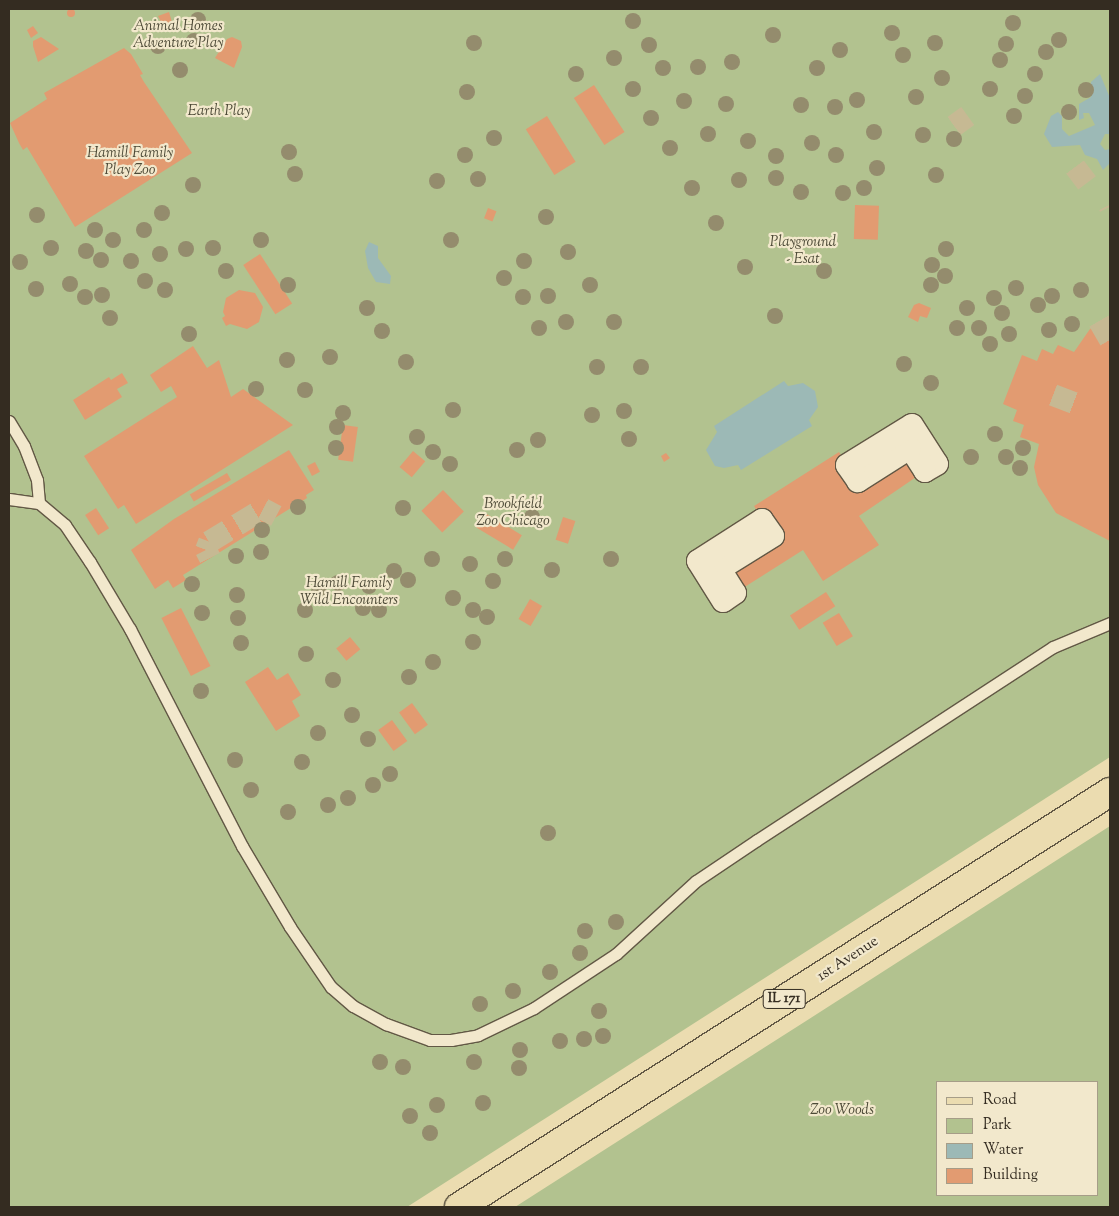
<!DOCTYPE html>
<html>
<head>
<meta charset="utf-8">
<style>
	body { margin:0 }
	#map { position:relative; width:1119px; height:1216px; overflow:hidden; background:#ebdcb0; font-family:"Sorts Mill Goudy",serif }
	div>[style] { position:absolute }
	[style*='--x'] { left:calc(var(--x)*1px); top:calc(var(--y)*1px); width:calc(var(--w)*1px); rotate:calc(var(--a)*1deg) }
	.green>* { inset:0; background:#b2c28f }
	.water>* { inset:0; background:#9cb9b6 }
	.building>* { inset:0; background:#e29b71; transform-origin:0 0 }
	.round { border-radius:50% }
	.street-tunnel>* { height:22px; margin-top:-11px; transform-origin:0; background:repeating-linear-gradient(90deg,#c6b993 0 22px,transparent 0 33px) }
	.roads { filter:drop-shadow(1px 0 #625845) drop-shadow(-1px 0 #625845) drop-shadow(0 1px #625845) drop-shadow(0 -1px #625845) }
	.lane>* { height:11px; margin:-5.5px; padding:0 5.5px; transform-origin:5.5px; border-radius:5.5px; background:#f2e8cc }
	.street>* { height:22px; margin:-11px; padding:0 11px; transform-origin:11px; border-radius:11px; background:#f2e8cc }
	.primary>* { height:28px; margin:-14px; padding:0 14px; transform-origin:14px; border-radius:14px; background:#ebdcb0 }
	.trees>* { width:16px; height:16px; margin:-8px; border-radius:50%; background:#948c6d }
	span { translate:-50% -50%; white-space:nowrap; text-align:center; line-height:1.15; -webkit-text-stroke:4.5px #f2e8cc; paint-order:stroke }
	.shield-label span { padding:1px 4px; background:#f2e8cc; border:1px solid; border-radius:4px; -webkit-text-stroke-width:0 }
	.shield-label { font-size:14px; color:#342c21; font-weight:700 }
	.park-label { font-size:15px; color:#4d4a37; font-style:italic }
	.street-label { font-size:15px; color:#342c21 }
	.frame { position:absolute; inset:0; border:10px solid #342c21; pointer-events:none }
	.legend { position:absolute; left:936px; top:1081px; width:162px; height:115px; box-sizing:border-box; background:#f2e8cc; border:1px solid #a69d88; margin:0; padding:6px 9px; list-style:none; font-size:15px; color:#342c21 }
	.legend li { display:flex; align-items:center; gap:10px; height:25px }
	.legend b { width:25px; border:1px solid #a69d88 }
</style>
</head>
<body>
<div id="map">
	<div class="green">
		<i style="clip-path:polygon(9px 9px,1110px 9px,1110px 757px,407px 1207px,9px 1207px)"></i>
		<i style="clip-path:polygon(evenodd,1110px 826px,1110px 1207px,515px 1207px,806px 1021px,1110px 826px,1098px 1082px,1098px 1195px,938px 1195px,938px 1082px,1098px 1082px)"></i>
	</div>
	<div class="water">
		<i style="clip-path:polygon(1100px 74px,1110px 98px,1110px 134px,1105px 134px,1100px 144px,1105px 150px,1110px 149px,1110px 163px,1103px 170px,1097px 159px,1085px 155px,1080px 145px,1052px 147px,1044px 134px,1051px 116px,1058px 112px,1062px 116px,1062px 129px,1069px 136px,1095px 125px,1089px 113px,1083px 113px,1084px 118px,1079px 120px,1079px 104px,1091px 97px,1091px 82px)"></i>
		<i style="clip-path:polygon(369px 242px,378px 246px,378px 258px,391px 276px,390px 284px,376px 282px,368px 268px,365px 251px)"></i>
		<i style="clip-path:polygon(784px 381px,788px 386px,803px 383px,815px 391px,818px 407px,809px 420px,812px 426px,741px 470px,738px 465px,724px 468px,715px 466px,706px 450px,717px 432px,714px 426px)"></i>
	</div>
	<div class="building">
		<i class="round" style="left:67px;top:9px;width:8px;height:8px"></i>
		<i style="clip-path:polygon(169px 12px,172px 22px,163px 26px,158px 16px)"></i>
		<i style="clip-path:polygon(33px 26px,38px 33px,31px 38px,27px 30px)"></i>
		<i style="clip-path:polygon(41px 37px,59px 49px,38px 62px,33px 46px,33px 41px)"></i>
		<i style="clip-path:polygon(232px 37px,241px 41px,242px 47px,234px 68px,215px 58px,227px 39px)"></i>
		<i style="clip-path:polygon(124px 48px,131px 54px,143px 74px,140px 75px,144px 82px,192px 153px,75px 227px,27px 147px,23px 150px,19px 143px,10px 123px,47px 99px,44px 93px)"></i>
		<i style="left:594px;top:85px;width:56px;height:24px;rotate:57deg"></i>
		<i style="left:547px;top:116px;width:54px;height:25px;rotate:58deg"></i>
		<i style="left:855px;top:205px;width:24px;height:34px;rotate:2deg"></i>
		<i style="left:488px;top:208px;width:9px;height:11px;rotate:21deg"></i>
		<i style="left:260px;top:254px;width:59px;height:20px;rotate:57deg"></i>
		<i style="clip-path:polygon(239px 290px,255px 293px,263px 307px,259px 322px,247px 329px,230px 324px,226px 326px,222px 318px,225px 316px,223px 312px,226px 298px)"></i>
		<i style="clip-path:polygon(919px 303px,931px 308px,927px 318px,920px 316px,918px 322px,908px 317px,914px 305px)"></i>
		<i style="clip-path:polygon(1110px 316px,1110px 541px,1056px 513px,1038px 485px,1034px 467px,1039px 444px,1020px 437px,1024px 425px,1013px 421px,1017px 410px,1003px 404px,1022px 355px,1037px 361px,1042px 349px,1053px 354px,1058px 345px,1074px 352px,1090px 329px)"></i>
		<i style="clip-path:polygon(193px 346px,207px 368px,219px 360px,231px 397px,243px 389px,293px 425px,136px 524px,124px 505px,118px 509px,84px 456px,177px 397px,171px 386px,161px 392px,150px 375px)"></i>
		<i style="clip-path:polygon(122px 373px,128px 383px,117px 389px,122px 397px,85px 420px,73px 400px,109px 377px,111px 380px)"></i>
		<i style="left:343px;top:425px;width:15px;height:35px;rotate:8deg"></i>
		<i style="clip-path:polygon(910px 448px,925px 471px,859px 516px,879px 545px,823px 581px,803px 550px,735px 593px,720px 569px,773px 536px,754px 506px,839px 452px,858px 481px)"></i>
		<i style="clip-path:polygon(289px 450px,314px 490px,306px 495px,307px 498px,183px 575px,186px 580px,173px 588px,168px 580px,155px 589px,131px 550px,174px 519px)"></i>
		<i style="left:413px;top:451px;width:16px;height:21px;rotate:40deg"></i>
		<i style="clip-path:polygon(666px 453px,670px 458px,664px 462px,661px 456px)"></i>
		<i style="left:315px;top:462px;width:11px;height:9px;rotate:63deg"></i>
		<i style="left:227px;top:473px;width:8px;height:43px;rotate:60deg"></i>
		<i style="left:443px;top:490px;width:30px;height:30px;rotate:46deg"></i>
		<i style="left:96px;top:508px;width:24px;height:13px;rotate:57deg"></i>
		<i style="left:485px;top:513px;width:43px;height:17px;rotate:31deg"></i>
		<i style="left:563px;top:517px;width:13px;height:24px;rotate:18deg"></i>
		<i style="left:826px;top:592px;width:17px;height:43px;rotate:57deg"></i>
		<i style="left:530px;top:599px;width:14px;height:23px;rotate:30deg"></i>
		<i style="left:181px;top:608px;width:65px;height:22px;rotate:63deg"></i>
		<i style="left:839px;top:613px;width:27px;height:19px;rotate:59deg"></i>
		<i style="left:350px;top:637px;width:16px;height:18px;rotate:50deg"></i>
		<i style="clip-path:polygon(268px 667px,277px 680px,288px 673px,301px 695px,292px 701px,300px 716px,276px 731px,245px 682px)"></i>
		<i style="left:412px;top:703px;width:27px;height:16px;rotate:54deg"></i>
		<i style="left:392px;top:720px;width:26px;height:17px;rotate:54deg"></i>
	</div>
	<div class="street-tunnel">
		<i style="--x:954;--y:126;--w:17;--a:-36"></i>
		<i style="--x:1075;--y:167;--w:20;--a:53"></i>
		<i style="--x:1109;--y:205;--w:2;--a:63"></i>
		<i style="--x:1099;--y:321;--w:22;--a:60"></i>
		<i style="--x:1053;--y:395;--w:28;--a:21"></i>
		<i style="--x:210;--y:558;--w:9;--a:-117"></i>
		<i style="--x:206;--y:550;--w:9;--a:-69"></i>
		<i style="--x:209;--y:542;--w:63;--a:-31.4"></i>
		<i style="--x:263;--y:509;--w:15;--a:28"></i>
	</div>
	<div class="roads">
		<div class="lane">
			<i style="--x:9;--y:421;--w:29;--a:59"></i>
			<i style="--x:24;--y:446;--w:36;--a:69"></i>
			<i style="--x:37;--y:480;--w:23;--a:85"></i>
			<i style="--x:9;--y:499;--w:30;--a:8"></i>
			<i style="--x:39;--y:503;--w:34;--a:40"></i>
			<i style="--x:65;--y:525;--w:45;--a:56"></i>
			<i style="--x:90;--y:562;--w:78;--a:59.2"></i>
			<i style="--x:130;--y:629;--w:244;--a:62.7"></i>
			<i style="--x:242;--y:846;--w:94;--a:59.3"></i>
			<i style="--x:290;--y:927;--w:73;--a:55.7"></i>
			<i style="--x:331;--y:987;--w:29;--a:41"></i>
			<i style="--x:353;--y:1006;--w:38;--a:29"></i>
			<i style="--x:386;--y:1024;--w:47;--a:20"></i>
			<i style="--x:430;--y:1040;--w:21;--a:0"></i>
			<i style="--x:451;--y:1040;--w:27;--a:-10"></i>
			<i style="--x:478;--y:1035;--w:62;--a:-25.7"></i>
			<i style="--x:534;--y:1008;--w:98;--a:-33.4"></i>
			<i style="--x:616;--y:954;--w:108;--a:-42.4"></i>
			<i style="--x:696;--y:881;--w:73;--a:-33.9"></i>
			<i style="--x:757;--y:840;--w:353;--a:-33.1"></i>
			<i style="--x:1053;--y:647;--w:62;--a:-22.8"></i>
		</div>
		<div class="street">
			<i style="--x:912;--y:425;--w:46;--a:57.3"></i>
			<i style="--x:937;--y:464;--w:14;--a:150"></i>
			<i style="--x:925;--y:471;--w:27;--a:-123"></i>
			<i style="--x:910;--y:448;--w:62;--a:147.6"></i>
			<i style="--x:858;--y:481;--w:19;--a:-125"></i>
			<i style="--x:847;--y:465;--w:76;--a:-31.6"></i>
			<i style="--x:762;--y:520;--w:19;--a:55"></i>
			<i style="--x:773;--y:536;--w:62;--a:148.1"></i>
			<i style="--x:720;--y:569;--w:28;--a:58"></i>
			<i style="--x:735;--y:593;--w:14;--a:146"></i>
			<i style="--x:723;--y:601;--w:47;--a:-122"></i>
			<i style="--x:698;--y:561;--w:76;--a:-32.6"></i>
		</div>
		<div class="primary">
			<i style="--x:459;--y:1207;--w:772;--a:-32.52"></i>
		</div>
	</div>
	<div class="trees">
		<i style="left:198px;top:20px"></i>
		<i style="left:633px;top:21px"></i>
		<i style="left:1013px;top:23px"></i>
		<i style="left:892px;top:33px"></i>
		<i style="left:773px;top:35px"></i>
		<i style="left:1059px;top:40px"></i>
		<i style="left:194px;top:41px"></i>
		<i style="left:474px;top:43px"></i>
		<i style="left:935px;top:43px"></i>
		<i style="left:1006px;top:44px"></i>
		<i style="left:649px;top:45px"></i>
		<i style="left:158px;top:46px"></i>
		<i style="left:840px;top:50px"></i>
		<i style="left:1046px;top:52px"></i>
		<i style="left:903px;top:55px"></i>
		<i style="left:614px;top:58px"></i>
		<i style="left:1000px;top:60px"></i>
		<i style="left:732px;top:62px"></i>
		<i style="left:698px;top:67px"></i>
		<i style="left:663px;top:68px"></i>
		<i style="left:817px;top:68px"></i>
		<i style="left:180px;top:70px"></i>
		<i style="left:576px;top:74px"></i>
		<i style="left:1035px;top:74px"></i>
		<i style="left:942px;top:78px"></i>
		<i style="left:633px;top:89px"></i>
		<i style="left:990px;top:89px"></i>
		<i style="left:1086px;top:90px"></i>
		<i style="left:467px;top:92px"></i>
		<i style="left:1025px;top:96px"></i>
		<i style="left:916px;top:97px"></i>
		<i style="left:857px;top:100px"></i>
		<i style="left:684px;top:101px"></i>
		<i style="left:726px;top:104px"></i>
		<i style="left:801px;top:105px"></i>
		<i style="left:835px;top:107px"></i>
		<i style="left:1069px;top:112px"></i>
		<i style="left:1014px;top:116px"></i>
		<i style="left:651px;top:118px"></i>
		<i style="left:874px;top:132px"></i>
		<i style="left:708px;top:134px"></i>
		<i style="left:923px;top:135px"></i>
		<i style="left:494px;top:138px"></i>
		<i style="left:954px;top:139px"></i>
		<i style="left:748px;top:141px"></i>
		<i style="left:812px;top:143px"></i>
		<i style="left:670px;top:148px"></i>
		<i style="left:289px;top:152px"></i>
		<i style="left:465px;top:155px"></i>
		<i style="left:836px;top:155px"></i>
		<i style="left:776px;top:156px"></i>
		<i style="left:877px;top:168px"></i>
		<i style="left:295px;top:174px"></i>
		<i style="left:936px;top:175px"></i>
		<i style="left:776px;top:178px"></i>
		<i style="left:478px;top:179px"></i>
		<i style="left:739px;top:180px"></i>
		<i style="left:437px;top:181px"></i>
		<i style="left:193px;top:185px"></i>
		<i style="left:692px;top:188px"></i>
		<i style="left:864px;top:188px"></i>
		<i style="left:801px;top:192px"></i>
		<i style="left:843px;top:193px"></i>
		<i style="left:162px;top:213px"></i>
		<i style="left:37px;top:215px"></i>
		<i style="left:546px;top:217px"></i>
		<i style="left:716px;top:223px"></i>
		<i style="left:95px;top:230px"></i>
		<i style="left:144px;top:230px"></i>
		<i style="left:113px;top:240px"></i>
		<i style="left:261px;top:240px"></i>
		<i style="left:451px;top:240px"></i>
		<i style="left:51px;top:248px"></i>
		<i style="left:213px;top:248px"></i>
		<i style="left:186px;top:249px"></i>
		<i style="left:946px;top:249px"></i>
		<i style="left:86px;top:251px"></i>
		<i style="left:568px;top:252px"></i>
		<i style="left:160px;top:254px"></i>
		<i style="left:101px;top:260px"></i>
		<i style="left:131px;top:261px"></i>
		<i style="left:524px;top:261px"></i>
		<i style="left:20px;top:262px"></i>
		<i style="left:932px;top:265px"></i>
		<i style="left:745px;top:267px"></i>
		<i style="left:226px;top:271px"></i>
		<i style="left:824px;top:271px"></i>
		<i style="left:945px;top:276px"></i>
		<i style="left:504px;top:278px"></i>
		<i style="left:145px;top:281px"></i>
		<i style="left:70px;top:284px"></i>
		<i style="left:288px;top:285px"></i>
		<i style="left:590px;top:285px"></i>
		<i style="left:931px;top:285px"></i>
		<i style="left:1016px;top:288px"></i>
		<i style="left:36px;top:289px"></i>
		<i style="left:165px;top:290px"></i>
		<i style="left:1081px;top:290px"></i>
		<i style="left:102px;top:295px"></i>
		<i style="left:548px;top:296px"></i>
		<i style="left:1052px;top:296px"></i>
		<i style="left:85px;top:297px"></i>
		<i style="left:523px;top:297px"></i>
		<i style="left:994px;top:298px"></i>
		<i style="left:1038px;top:305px"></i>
		<i style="left:367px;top:308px"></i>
		<i style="left:967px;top:308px"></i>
		<i style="left:1002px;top:313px"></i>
		<i style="left:775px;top:316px"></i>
		<i style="left:110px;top:318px"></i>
		<i style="left:566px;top:322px"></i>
		<i style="left:614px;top:322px"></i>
		<i style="left:1072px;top:324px"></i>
		<i style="left:539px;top:328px"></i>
		<i style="left:957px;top:328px"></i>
		<i style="left:979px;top:328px"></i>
		<i style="left:1049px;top:330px"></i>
		<i style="left:382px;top:331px"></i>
		<i style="left:189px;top:334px"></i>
		<i style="left:1009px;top:334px"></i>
		<i style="left:990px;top:344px"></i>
		<i style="left:330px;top:357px"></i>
		<i style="left:287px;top:360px"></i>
		<i style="left:406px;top:362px"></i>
		<i style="left:904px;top:364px"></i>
		<i style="left:597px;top:367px"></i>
		<i style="left:641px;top:367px"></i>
		<i style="left:931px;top:383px"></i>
		<i style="left:256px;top:389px"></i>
		<i style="left:305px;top:390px"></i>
		<i style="left:453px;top:410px"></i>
		<i style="left:624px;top:411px"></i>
		<i style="left:343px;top:413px"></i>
		<i style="left:592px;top:415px"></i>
		<i style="left:337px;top:427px"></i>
		<i style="left:995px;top:434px"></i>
		<i style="left:417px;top:437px"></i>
		<i style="left:629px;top:439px"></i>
		<i style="left:538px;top:440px"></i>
		<i style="left:336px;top:448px"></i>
		<i style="left:1023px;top:448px"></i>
		<i style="left:517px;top:450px"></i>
		<i style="left:433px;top:452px"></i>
		<i style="left:971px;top:457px"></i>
		<i style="left:1006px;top:457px"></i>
		<i style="left:450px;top:464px"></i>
		<i style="left:1020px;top:468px"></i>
		<i style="left:298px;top:507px"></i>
		<i style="left:403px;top:508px"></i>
		<i style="left:532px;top:517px"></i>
		<i style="left:262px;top:530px"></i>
		<i style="left:261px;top:552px"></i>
		<i style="left:236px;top:556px"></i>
		<i style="left:432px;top:559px"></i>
		<i style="left:505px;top:559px"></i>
		<i style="left:611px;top:559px"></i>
		<i style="left:470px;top:564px"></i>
		<i style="left:552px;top:570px"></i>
		<i style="left:394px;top:571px"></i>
		<i style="left:408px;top:580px"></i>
		<i style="left:493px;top:581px"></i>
		<i style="left:338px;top:583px"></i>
		<i style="left:192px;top:584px"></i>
		<i style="left:369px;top:586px"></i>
		<i style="left:319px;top:592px"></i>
		<i style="left:237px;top:595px"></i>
		<i style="left:453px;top:598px"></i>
		<i style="left:363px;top:608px"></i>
		<i style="left:305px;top:610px"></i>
		<i style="left:379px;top:610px"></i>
		<i style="left:473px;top:610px"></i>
		<i style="left:202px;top:613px"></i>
		<i style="left:487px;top:617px"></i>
		<i style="left:238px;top:618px"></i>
		<i style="left:473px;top:642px"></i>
		<i style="left:241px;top:643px"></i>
		<i style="left:306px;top:654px"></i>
		<i style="left:433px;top:662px"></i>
		<i style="left:409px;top:677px"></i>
		<i style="left:333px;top:680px"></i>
		<i style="left:201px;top:691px"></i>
		<i style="left:352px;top:715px"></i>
		<i style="left:318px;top:733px"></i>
		<i style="left:368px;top:739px"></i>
		<i style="left:235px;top:760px"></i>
		<i style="left:302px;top:762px"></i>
		<i style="left:390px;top:774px"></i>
		<i style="left:373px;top:785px"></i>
		<i style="left:251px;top:790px"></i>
		<i style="left:348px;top:798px"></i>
		<i style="left:328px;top:805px"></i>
		<i style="left:288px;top:812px"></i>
		<i style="left:548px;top:833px"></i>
		<i style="left:616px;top:922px"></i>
		<i style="left:585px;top:931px"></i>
		<i style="left:580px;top:953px"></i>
		<i style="left:550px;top:972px"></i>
		<i style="left:513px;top:991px"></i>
		<i style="left:480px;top:1004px"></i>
		<i style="left:599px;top:1011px"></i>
		<i style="left:603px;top:1036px"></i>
		<i style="left:584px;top:1039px"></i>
		<i style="left:560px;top:1041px"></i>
		<i style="left:520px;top:1050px"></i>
		<i style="left:380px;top:1062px"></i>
		<i style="left:474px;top:1062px"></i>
		<i style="left:403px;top:1067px"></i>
		<i style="left:519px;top:1068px"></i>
		<i style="left:483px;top:1103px"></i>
		<i style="left:437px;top:1105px"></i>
		<i style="left:410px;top:1116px"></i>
		<i style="left:430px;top:1133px"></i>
	</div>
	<div class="shield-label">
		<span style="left:784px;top:999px">IL 171</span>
	</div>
	<div class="park-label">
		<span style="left:178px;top:35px">Animal Homes<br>Adventure Play</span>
		<span style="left:219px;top:112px">Earth Play</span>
		<span style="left:130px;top:162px">Hamill Family<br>Play Zoo</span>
		<span style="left:803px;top:251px">Playground<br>- Esat</span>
		<span style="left:513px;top:513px">Brookfield<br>Zoo Chicago</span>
		<span style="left:349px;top:592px">Hamill Family<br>Wild Encounters</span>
		<span style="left:842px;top:1111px">Zoo Woods</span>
	</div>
	<div class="street-label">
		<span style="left:848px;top:959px;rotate:-33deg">1st Avenue</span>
	</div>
	<div class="frame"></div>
	<ul class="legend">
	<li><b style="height:6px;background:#ebdcb0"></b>Road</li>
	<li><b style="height:14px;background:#b2c28f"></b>Park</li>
	<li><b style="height:14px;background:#9cb9b6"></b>Water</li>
	<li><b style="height:14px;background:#e29b71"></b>Building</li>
	</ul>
</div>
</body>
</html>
